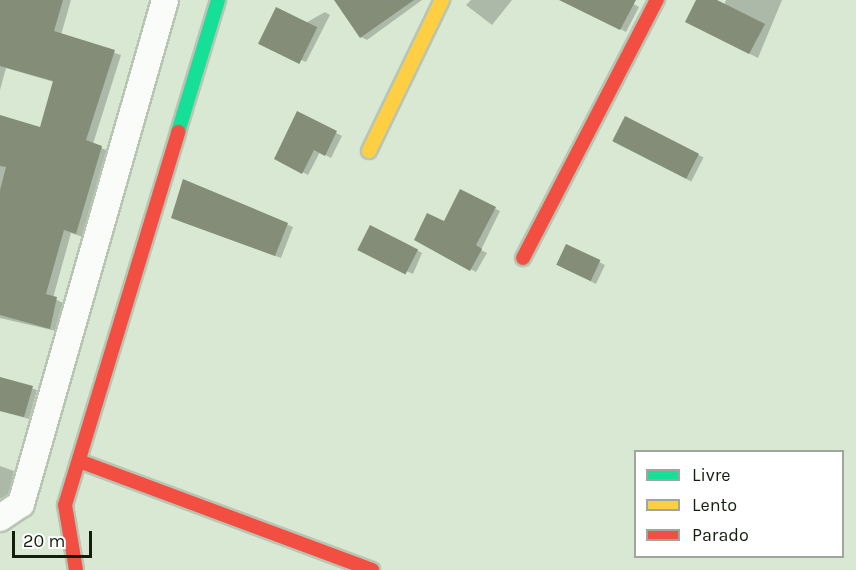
<!DOCTYPE html>
<html>
<head>
<meta charset="utf-8">
<style>
	body { margin:0 }
	#map { position:relative; width:856px; height:570px; overflow:hidden; background:#d8e8d2; font-family:Karla,sans-serif }
	div>[style] { position:absolute }
	[style*='--x'] { left:calc(var(--x)*1px); top:calc(var(--y)*1px); width:calc(var(--w)*1px); rotate:calc(var(--a)*1deg) }
	.shadow>* { inset:0; background:#0003; transform-origin:0 0 }
	.building>* { inset:0; background:#848d78; transform-origin:0 0 }
	.roads { filter:drop-shadow(2px 0 #b9c5b3) drop-shadow(-2px 0 #b9c5b3) drop-shadow(0 2px #b9c5b3) drop-shadow(0 -2px #b9c5b3) }
	.street>* { height:26px; margin:-13px; padding:0 13px; transform-origin:13px; border-radius:13px; background:#f9fcf8 }
	.fast>* { height:14px; margin:-7px; padding:0 7px; transform-origin:7px; border-radius:7px; background:#16e098 }
	.slow>* { height:14px; margin:-7px; padding:0 7px; transform-origin:7px; border-radius:7px; background:#ffcf43 }
	.jam>* { height:14px; margin:-7px; padding:0 7px; transform-origin:7px; border-radius:7px; background:#f24e42 }
	span { translate:-50% -50%; white-space:nowrap; text-align:center; line-height:1.15; -webkit-text-stroke:6px #fff; paint-order:stroke }
	.legend { position:absolute; left:634px; top:450px; width:210px; height:108px; box-sizing:border-box; background:#fff; border:2px solid #a1a59f; margin:0; padding:8px 10px; list-style:none; font-size:18px; color:#141e0f }
	.legend li { display:flex; align-items:center; gap:12px; height:30px }
	.legend b { width:30px; border:2px solid #a1a59f }
	.scale { position:absolute; left:12px; top:531px; width:80px; height:27px; box-sizing:border-box; border:3px solid #141e0f; border-top:0; padding-left:8px; font-size:18px; line-height:21px; white-space:nowrap; color:#141e0f; -webkit-text-stroke:4px #fff; paint-order:stroke }
</style>
</head>
<body>
<div id="map">
	<div class="shadow">
		<i style="clip-path:polygon(0 0,71px 0,61px 35px,121px 55px,93px 144px,108px 151px,83px 237px,71px 233px,53px 298px,63px 303px,56px 331px,0 318px,0 117px,41px 129px,54px 82px,6px 68px,0 90px)"></i>
		<i style="clip-path:polygon(342px 0,422px 0,367px 40px,361px 37px)"></i>
		<i style="clip-path:polygon(471px 0,512px 0,492px 25px,466px 5px)"></i>
		<i style="clip-path:polygon(564px 0,626px 0,639px 7px,626px 32px)"></i>
		<i style="clip-path:polygon(698px 0,714px 0,724px 5px,726px 0,782px 0,758px 58px,695px 26px)"></i>
		<i style="clip-path:polygon(325px 12px,330px 15px,306px 62px,265px 46px)"></i>
		<i style="clip-path:polygon(298px 113px,342px 136px,331px 158px,320px 152px,308px 175px,276px 158px)"></i>
		<i style="left:626px;top:118px;width:87px;height:27px;rotate:27deg"></i>
		<i style="clip-path:polygon(184px 181px,293px 227px,281px 258px,179px 221px)"></i>
		<i style="clip-path:polygon(461px 191px,500px 211px,481px 250px,487px 253px,476px 272px,416px 239px,445px 223px)"></i>
		<i style="clip-path:polygon(567px 246px,605px 265px,596px 284px,563px 268px)"></i>
		<i style="clip-path:polygon(417px 250px,422px 253px,413px 274px,364px 251px)"></i>
		<i style="clip-path:polygon(0 378px,37px 390px,29px 419px,0 411px)"></i>
		<i style="clip-path:polygon(0 466px,14px 471px,7px 500px,0 498px)"></i>
	</div>
	<div class="building">
		<i style="clip-path:polygon(0 0,63px 0,54px 31px,115px 50px,86px 140px,102px 146px,76px 234px,64px 230px,46px 294px,57px 297px,50px 329px,0 315px,0 190px,6px 167px,0 166px,0 115px,40px 127px,53px 81px,0 66px)"></i>
		<i style="clip-path:polygon(334px 0,414px 0,360px 38px)"></i>
		<i style="clip-path:polygon(559px 0,636px 0,620px 30px)"></i>
		<i style="clip-path:polygon(696px 0,717px 0,765px 24px,749px 54px,685px 22px)"></i>
		<i style="left:276px;top:7px;width:46px;height:41px;rotate:26deg"></i>
		<i style="clip-path:polygon(297px 111px,337px 131px,325px 156px,314px 150px,302px 174px,274px 159px)"></i>
		<i style="left:625px;top:116px;width:83px;height:28px;rotate:27deg"></i>
		<i style="clip-path:polygon(183px 179px,288px 223px,275px 256px,171px 218px)"></i>
		<i style="clip-path:polygon(460px 189px,496px 207px,476px 245px,482px 249px,470px 271px,414px 240px,427px 213px,444px 221px)"></i>
		<i style="left:370px;top:225px;width:54px;height:28px;rotate:27deg"></i>
		<i style="left:566px;top:244px;width:38px;height:23px;rotate:25deg"></i>
		<i style="clip-path:polygon(0 377px,33px 386px,24px 417px,0 411px)"></i>
	</div>
	<div class="roads">
		<div class="street">
			<i style="--x:0;--y:518;--w:25;--a:-34"></i>
			<i style="--x:21;--y:504;--w:524;--a:-74.05"></i>
		</div>
		<div class="fast">
			<i style="--x:178;--y:132;--w:138;--a:-73.1"></i>
		</div>
		<div class="slow">
			<i style="--x:369;--y:151;--w:168;--a:-64.2"></i>
		</div>
		<div class="jam">
			<i style="--x:523;--y:258;--w:291;--a:-62.6"></i>
			<i style="--x:79;--y:461;--w:313;--a:20.4"></i>
			<i style="--x:76;--y:570;--w:66;--a:-99.6"></i>
			<i style="--x:65;--y:505;--w:390;--a:-73.1"></i>
		</div>
	</div>
	<ul class="legend">
	<li><b style="height:8px;background:#16e098"></b>Livre</li>
	<li><b style="height:8px;background:#ffcf43"></b>Lento</li>
	<li><b style="height:8px;background:#f24e42"></b>Parado</li>
	</ul>
	<div class="scale">20 m</div>
</div>
</body>
</html>
